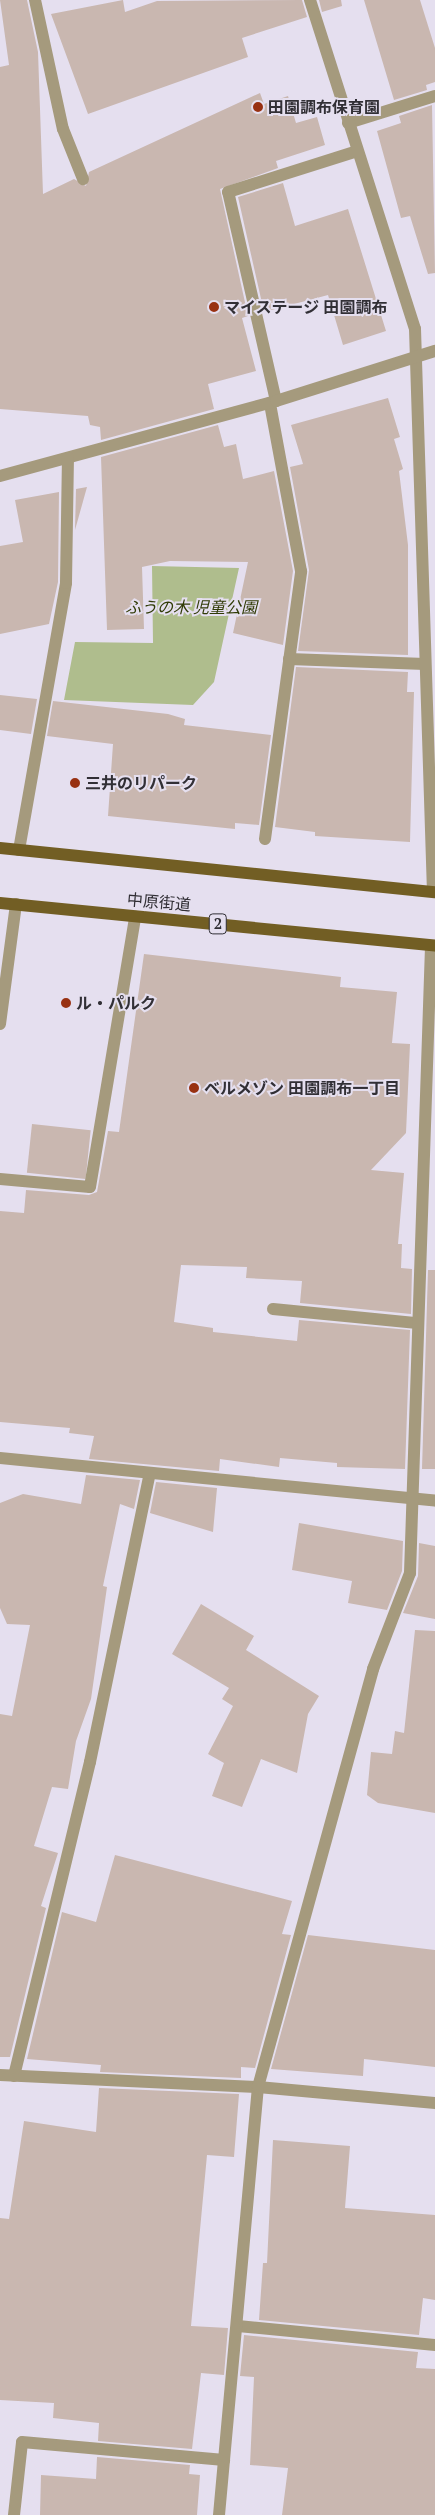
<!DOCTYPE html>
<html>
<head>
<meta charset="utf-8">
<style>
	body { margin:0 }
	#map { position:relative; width:435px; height:2515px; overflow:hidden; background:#e5dfef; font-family:"PT Serif","Noto Sans JP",serif }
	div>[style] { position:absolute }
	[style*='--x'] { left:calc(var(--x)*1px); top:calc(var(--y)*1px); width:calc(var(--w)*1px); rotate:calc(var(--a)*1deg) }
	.green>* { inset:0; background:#afbd8d }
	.building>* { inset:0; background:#c9b7b0; transform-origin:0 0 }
	.lane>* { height:12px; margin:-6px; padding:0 6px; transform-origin:6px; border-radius:6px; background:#a59a7d }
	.street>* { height:12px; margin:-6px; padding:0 6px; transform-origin:6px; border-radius:6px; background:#a59a7d }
	.primary>* { height:12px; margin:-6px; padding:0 6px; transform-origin:6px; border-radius:6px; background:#725e24 }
	.dots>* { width:14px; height:14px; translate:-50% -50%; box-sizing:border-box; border:2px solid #e5dfef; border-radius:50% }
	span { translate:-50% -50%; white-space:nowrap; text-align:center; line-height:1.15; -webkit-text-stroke:4px #e5dfef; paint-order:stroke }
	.shield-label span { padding:1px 4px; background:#e5dfef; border:1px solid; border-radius:4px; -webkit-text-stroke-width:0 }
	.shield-label { font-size:15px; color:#312f35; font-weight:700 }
	.poi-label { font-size:16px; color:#312f35; font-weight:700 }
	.left { translate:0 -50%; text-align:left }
	.park-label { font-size:16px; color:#303b06; font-style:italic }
	.street-label { font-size:16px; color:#312f35 }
</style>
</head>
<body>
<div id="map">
	<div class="green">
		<i style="clip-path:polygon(152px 566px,239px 568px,214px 682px,193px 705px,64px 700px,75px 642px,153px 643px)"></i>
	</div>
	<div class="building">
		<i style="clip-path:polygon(0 0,27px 0,38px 52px,43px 194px,74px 179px,86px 186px,89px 172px,260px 93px,264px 104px,288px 96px,296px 123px,317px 117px,325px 145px,276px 161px,278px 168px,220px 189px,248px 316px,242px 318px,256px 371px,208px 384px,214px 409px,101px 440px,100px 427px,90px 425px,88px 416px,0 409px,0 67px,9px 65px)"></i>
		<i style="clip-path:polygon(123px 0,125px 12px,157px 1px,302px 0,307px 17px,242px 38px,248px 57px,88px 114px,51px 14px)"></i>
		<i style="clip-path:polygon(319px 0,341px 0,342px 6px,322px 12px)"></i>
		<i style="clip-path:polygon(364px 0,420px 0,435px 48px,435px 82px,426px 85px,427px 90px,394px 100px)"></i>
		<i style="clip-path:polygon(432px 105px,435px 273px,428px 274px,410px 216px,401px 218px,377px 131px,401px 123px,399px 116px)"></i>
		<i style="clip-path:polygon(283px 183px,295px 226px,348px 209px,386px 331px,343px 345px,328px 295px,264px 312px,238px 197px)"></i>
		<i style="clip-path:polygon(388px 398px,400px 437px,394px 439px,403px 469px,399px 471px,408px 545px,408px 655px,298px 651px,309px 570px,290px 467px,303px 464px,291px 425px)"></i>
		<i style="clip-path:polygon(218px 425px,224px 447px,236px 444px,243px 479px,274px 471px,293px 571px,283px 645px,233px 633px,248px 562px,170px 561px,142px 567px,144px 629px,107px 630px,101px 457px)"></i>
		<i style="clip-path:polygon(87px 487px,75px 530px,76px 489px)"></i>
		<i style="clip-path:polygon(59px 492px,58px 582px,49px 624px,0 634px,0 546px,23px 542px,15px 500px)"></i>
		<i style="clip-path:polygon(296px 667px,408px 672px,407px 692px,414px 692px,410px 842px,315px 836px,315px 832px,275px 827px)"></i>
		<i style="clip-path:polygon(0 695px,37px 699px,31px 734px,0 730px)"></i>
		<i style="clip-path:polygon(53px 701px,168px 714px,185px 719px,184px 725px,271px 735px,259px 825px,235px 823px,235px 829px,108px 816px,113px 744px,47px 736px)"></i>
		<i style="clip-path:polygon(144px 954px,341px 977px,340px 987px,397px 992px,392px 1043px,410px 1044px,406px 1133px,371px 1170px,404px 1173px,398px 1244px,402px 1244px,401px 1268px,412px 1269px,411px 1314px,300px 1303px,302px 1281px,246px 1278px,247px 1267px,181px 1265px,174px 1322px,213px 1328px,213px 1332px,297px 1341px,299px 1320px,410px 1330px,405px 1469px,337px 1467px,337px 1463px,280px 1458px,279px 1467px,220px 1459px,219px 1471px,89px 1459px,94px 1436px,69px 1433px,70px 1428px,0 1422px,0 1211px,24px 1213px,26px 1190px,89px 1195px,97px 1192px,108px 1131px,119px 1132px)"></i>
		<i style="left:32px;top:1124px;width:59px;height:49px;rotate:6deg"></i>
		<i style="clip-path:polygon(428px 1270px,435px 1270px,435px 1469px,422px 1469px)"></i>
		<i style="clip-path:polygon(86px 1475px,140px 1480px,134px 1509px,120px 1504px,103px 1586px,107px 1587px,91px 1699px,76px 1741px,68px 1789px,52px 1787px,34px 1846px,58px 1853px,41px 1906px,46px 1908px,10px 2057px,0 2057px,0 1714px,12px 1716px,30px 1625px,7px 1624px,0 1608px,0 1503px,23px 1494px,81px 1504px)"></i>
		<i style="clip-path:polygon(156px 1482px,217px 1488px,213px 1532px,150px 1513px)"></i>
		<i style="clip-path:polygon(299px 1523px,403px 1541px,402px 1571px,387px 1610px,348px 1603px,352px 1581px,292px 1570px)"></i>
		<i style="clip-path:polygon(419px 1543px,435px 1546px,435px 1619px,403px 1613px,418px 1576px)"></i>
		<i style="clip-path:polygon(201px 1604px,254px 1636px,246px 1650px,319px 1696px,308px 1714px,297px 1773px,261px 1759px,242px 1807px,212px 1796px,224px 1763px,208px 1754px,233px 1706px,222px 1699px,229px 1688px,172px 1654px)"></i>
		<i style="clip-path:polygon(415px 1630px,435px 1631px,435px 1813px,378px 1803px,367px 1795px,371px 1752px,392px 1754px,395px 1731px,404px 1733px)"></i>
		<i style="clip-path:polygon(115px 1855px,292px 1901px,282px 1934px,291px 1935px,255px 2068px,241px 2067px,241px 2078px,100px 2072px,101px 2065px,27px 2059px,62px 1912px,96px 1922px)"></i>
		<i style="clip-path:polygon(308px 1935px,435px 1950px,435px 2067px,364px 2059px,363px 2076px,271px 2069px)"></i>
		<i style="clip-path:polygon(99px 2088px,239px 2094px,234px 2157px,207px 2155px,191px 2326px,228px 2328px,224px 2375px,201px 2373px,192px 2449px,98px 2441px,99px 2423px,53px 2418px,54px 2403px,0 2400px,0 2218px,9px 2219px,24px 2121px,96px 2132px)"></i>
		<i style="clip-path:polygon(273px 2140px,350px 2146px,345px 2208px,435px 2215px,435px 2300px,423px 2298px,419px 2335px,259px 2320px,263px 2263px,267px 2263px)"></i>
		<i style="clip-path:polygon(244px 2335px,418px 2352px,416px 2368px,435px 2369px,435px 2515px,282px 2515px,288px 2468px,250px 2465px,254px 2377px,240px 2376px)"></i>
		<i style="clip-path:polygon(97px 2457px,190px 2465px,189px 2474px,200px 2475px,197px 2515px,40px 2515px,41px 2475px,96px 2479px)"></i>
	</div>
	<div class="lane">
		<i style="--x:35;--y:0;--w:132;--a:77.8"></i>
		<i style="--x:63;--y:129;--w:54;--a:68.2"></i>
		<i style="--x:348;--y:123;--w:91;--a:-17.2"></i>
		<i style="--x:276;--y:401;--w:214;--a:-102.9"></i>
		<i style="--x:228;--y:192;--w:135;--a:-17.6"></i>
		<i style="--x:289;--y:659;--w:136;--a:2.1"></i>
		<i style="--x:265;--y:839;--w:270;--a:-82.3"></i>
		<i style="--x:301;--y:571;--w:171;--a:-100.5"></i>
		<i style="--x:0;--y:1179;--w:90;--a:5.1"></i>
		<i style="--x:90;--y:1187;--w:274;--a:-80.5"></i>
		<i style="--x:273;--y:1309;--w:145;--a:5.6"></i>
		<i style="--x:14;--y:2076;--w:323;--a:-76.4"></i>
		<i style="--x:90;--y:1762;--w:295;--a:-78.3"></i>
		<i style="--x:238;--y:2326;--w:198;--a:5.5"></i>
		<i style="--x:14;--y:2515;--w:73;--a:-83.7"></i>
		<i style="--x:22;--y:2442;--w:203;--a:5.1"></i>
	</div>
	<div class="street">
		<i style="--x:310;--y:0;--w:345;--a:72.3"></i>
		<i style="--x:415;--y:329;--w:562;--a:88.17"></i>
		<i style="--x:0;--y:476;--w:286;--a:-15.2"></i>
		<i style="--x:276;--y:401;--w:167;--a:-17.5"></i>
		<i style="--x:19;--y:850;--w:271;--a:-80"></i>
		<i style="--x:66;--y:583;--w:125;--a:-89.1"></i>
		<i style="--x:0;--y:1024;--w:121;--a:-82.4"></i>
		<i style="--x:0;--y:1458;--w:437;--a:5.6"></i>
		<i style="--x:0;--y:2075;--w:258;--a:2.7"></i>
		<i style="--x:258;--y:2087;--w:178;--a:5.2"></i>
		<i style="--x:219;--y:2515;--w:430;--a:-84.8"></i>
		<i style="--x:258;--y:2087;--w:434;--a:-74.6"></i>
		<i style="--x:373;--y:1669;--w:103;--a:-68.9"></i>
		<i style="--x:410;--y:1573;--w:627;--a:-88.08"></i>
	</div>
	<div class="primary">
		<i style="--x:0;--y:848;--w:437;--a:5.8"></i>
		<i style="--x:0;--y:903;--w:437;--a:5.6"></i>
	</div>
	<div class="dots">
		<i style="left:258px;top:107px;background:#983112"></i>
		<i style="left:214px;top:307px;background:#983112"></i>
		<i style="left:75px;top:783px;background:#983112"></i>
		<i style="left:66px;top:1003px;background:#983112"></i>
		<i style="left:194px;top:1088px;background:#983112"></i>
	</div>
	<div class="shield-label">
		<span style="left:218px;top:924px">2</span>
	</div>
	<div class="poi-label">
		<span class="left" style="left:268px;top:107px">田園調布保育園</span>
		<span class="left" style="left:224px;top:307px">マイステージ 田園調布</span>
		<span class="left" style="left:85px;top:783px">三井のリパーク</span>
		<span class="left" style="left:76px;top:1003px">ル・パルク</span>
		<span class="left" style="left:204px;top:1088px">ベルメゾン 田園調布一丁目</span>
	</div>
	<div class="park-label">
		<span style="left:191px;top:607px">ふうの木 児童公園</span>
	</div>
	<div class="street-label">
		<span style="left:159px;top:902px;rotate:5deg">中原街道</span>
	</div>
</div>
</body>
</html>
